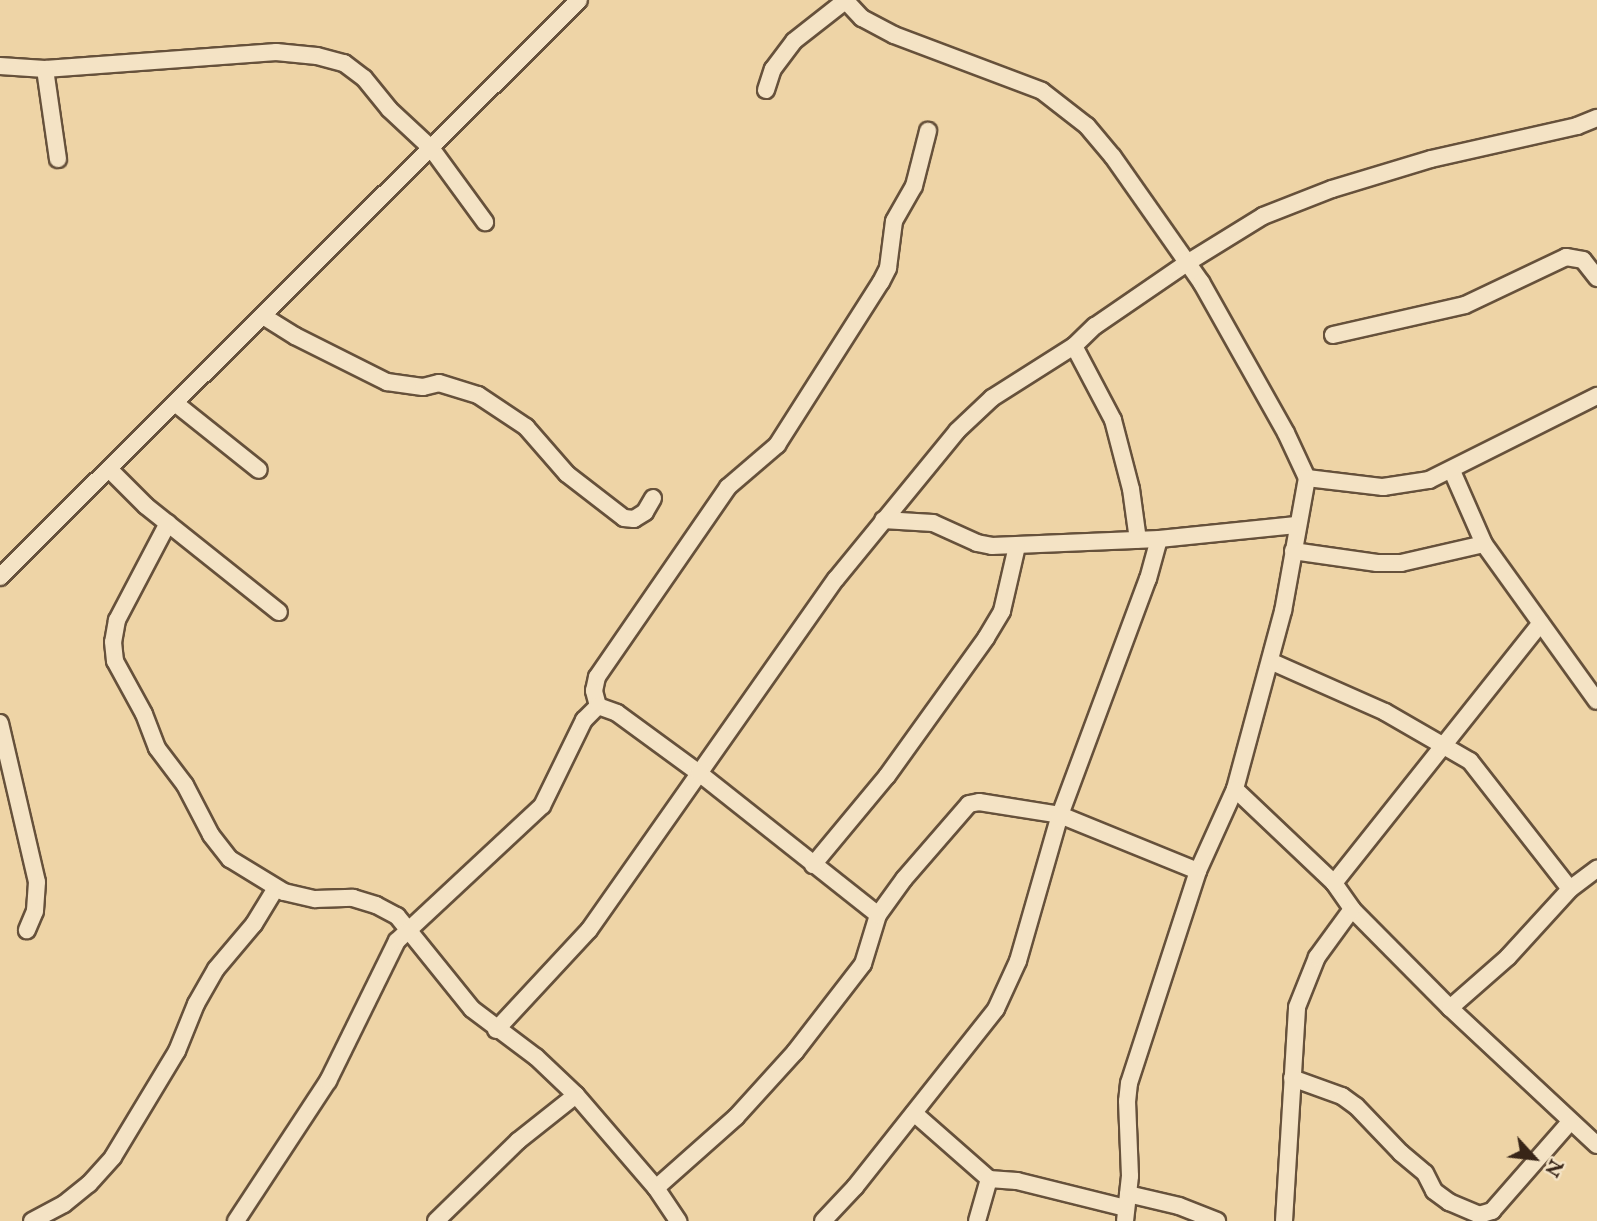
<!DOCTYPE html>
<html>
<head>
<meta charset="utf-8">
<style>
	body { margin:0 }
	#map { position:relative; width:1597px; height:1221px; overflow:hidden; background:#eed4a6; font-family:"IM FELL English",serif }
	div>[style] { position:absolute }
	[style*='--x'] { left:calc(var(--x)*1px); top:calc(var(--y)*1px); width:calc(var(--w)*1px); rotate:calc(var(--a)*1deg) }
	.roads { filter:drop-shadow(2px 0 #66513b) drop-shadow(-2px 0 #66513b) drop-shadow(0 2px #66513b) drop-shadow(0 -2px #66513b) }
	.minor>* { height:16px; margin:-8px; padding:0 8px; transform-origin:8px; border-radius:8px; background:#f4e3c5 }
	span { translate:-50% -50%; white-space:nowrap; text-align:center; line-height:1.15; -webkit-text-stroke:7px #f4e3c5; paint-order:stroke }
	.north { position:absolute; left:1499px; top:1123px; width:70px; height:70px; -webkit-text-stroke:5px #f4e3c5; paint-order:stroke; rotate:117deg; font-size:19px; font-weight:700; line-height:28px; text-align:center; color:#382517 }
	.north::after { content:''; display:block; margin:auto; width:24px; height:32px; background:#382517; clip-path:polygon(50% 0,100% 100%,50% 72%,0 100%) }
</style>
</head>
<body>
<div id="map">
	<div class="roads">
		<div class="minor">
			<i style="--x:845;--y:0;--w:25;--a:47"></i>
			<i style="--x:862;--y:18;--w:36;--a:28"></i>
			<i style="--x:894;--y:35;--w:158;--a:20.7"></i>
			<i style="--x:1042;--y:91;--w:57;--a:37.9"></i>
			<i style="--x:1087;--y:126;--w:40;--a:50"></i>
			<i style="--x:1113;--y:157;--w:153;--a:54.9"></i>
			<i style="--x:1201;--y:282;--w:173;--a:60.6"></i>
			<i style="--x:1286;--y:433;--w:50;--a:65"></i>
			<i style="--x:1307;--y:478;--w:135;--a:100.2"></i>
			<i style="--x:1283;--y:611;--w:184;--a:105.1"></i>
			<i style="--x:1235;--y:789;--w:90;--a:114.3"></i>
			<i style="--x:1198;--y:871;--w:223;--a:108"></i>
			<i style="--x:1129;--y:1083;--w:18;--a:96"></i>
			<i style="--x:1127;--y:1101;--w:75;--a:87.7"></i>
			<i style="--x:1130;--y:1176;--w:45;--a:96.3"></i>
			<i style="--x:0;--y:66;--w:45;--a:3.8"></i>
			<i style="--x:45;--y:69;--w:232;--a:-4.2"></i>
			<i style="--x:276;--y:52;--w:41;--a:5.6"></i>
			<i style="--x:317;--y:56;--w:28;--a:15"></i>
			<i style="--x:344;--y:63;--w:25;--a:37"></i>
			<i style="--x:364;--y:78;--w:40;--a:51"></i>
			<i style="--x:389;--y:109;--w:57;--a:42.9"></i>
			<i style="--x:431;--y:148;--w:92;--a:53.9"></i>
			<i style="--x:45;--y:69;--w:91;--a:81.8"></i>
			<i style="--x:766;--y:90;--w:22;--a:-72"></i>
			<i style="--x:773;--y:69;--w:35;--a:-53"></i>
			<i style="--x:794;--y:41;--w:65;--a:-38.1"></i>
			<i style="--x:263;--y:316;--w:38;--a:32"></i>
			<i style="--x:295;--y:336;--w:103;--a:26.6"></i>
			<i style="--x:387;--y:382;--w:36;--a:8"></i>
			<i style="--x:423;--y:387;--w:16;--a:-14"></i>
			<i style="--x:439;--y:383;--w:41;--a:17.1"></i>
			<i style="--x:478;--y:395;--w:58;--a:33.7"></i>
			<i style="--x:526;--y:427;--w:62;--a:48.9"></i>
			<i style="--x:567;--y:474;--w:72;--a:37.7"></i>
			<i style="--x:624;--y:518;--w:10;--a:6"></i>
			<i style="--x:634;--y:519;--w:13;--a:-32"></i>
			<i style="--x:645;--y:512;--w:16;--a:-60"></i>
			<i style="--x:1333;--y:335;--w:135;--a:-12.8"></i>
			<i style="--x:1465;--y:305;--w:112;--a:-25.4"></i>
			<i style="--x:1566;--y:257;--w:17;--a:10"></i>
			<i style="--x:1583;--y:260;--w:23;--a:52"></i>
			<i style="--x:1074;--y:346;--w:84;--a:62.2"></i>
			<i style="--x:1113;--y:420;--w:71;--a:75.4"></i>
			<i style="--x:1131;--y:489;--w:51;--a:82.2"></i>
			<i style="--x:175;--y:403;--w:107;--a:38.6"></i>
			<i style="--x:109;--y:469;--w:52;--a:45"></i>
			<i style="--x:146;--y:506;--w:170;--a:38.6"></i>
			<i style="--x:1452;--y:471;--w:80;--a:66.3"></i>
			<i style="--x:1484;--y:544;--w:193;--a:54.3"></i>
			<i style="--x:1307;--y:478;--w:77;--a:6.8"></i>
			<i style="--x:1383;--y:487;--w:47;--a:-8.7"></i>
			<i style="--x:1429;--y:480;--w:188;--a:-26.6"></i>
			<i style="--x:883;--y:520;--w:50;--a:3.4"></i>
			<i style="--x:933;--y:523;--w:48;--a:24.4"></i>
			<i style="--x:977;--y:543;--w:15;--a:11"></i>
			<i style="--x:992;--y:546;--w:167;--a:-2.4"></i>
			<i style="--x:1159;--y:539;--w:138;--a:-5.8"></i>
			<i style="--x:168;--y:523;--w:110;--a:117.7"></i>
			<i style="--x:117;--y:620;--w:22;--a:100"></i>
			<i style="--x:113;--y:642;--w:19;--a:84"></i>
			<i style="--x:115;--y:661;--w:60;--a:61.3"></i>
			<i style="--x:144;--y:714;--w:36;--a:69"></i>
			<i style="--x:157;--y:748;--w:46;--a:52.9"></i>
			<i style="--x:185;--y:785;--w:56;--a:62.5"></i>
			<i style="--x:211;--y:835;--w:31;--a:52"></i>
			<i style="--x:230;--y:859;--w:63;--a:31.4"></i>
			<i style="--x:284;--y:892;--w:32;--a:13"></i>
			<i style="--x:315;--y:899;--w:38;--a:-2"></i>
			<i style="--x:353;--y:898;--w:24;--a:17"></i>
			<i style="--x:376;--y:905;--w:24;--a:28"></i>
			<i style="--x:397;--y:916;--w:119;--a:51.1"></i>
			<i style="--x:472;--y:1009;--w:80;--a:36.9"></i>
			<i style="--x:536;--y:1057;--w:55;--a:43.5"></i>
			<i style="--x:576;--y:1095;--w:123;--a:49.3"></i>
			<i style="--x:656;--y:1188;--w:40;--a:56"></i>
			<i style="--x:1293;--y:551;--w:85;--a:8.1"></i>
			<i style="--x:1377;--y:563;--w:24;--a:0"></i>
			<i style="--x:1401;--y:563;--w:85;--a:-12.9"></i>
			<i style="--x:0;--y:577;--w:817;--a:-44.9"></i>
			<i style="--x:1270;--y:661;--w:126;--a:23.9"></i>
			<i style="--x:1385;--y:712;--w:98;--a:30"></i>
			<i style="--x:1470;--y:761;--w:162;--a:52"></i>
			<i style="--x:598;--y:706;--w:16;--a:-105"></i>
			<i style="--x:594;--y:691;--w:14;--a:-78"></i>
			<i style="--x:597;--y:677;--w:231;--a:-55.4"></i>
			<i style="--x:728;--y:487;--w:65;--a:-40.6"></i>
			<i style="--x:777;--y:445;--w:193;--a:-57.5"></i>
			<i style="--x:881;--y:282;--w:16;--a:-63"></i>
			<i style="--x:888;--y:268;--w:47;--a:-82.7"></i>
			<i style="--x:894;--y:221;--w:40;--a:-60.3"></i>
			<i style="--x:914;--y:186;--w:57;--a:-75.7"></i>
			<i style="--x:0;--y:723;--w:163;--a:76.9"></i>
			<i style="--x:37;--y:882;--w:29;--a:94"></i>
			<i style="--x:35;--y:911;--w:21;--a:113"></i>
			<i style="--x:1235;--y:789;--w:137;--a:43.5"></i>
			<i style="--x:1334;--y:883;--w:32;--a:55"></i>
			<i style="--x:1352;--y:909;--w:139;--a:45.3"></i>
			<i style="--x:1450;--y:1008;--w:201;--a:43"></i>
			<i style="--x:813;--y:865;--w:116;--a:-50.3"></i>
			<i style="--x:887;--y:776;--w:170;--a:-54.3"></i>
			<i style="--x:986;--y:638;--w:31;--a:-59"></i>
			<i style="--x:1002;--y:611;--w:67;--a:-77"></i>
			<i style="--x:1334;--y:883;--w:332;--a:-51.5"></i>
			<i style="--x:1450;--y:1008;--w:77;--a:-41.3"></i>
			<i style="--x:1508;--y:957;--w:92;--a:-47.6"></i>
			<i style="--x:1570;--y:889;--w:34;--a:-37"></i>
			<i style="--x:496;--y:1030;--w:137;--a:-47.1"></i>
			<i style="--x:589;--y:930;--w:429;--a:-54.9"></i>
			<i style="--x:836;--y:579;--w:191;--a:-50.7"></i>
			<i style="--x:957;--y:431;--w:48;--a:-43.3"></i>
			<i style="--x:992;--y:398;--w:97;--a:-32.4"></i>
			<i style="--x:1074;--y:346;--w:29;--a:-44"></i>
			<i style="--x:1095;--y:326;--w:112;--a:-34.4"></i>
			<i style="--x:1187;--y:263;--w:89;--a:-31.7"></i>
			<i style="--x:1263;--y:216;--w:74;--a:-21.4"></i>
			<i style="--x:1332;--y:189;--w:103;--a:-16.9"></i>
			<i style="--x:1431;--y:159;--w:150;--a:-12.7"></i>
			<i style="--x:1577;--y:126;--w:22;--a:-22"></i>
			<i style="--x:1292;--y:1078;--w:53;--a:19.8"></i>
			<i style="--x:1342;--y:1096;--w:17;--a:36"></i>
			<i style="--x:1356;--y:1106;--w:65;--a:46.2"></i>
			<i style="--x:1401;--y:1153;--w:31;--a:40"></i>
			<i style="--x:1425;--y:1173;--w:20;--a:63"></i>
			<i style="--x:1434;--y:1191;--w:19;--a:36"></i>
			<i style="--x:1449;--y:1202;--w:33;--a:23"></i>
			<i style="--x:1479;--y:1215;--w:14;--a:-17"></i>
			<i style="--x:1492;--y:1211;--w:118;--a:-48.8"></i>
			<i style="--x:914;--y:1113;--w:100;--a:41.3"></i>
			<i style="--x:989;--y:1179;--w:28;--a:4"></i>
			<i style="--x:1017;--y:1181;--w:112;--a:13.9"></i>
			<i style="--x:656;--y:1188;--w:107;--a:-41.6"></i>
			<i style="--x:736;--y:1117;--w:88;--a:-47.8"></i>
			<i style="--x:795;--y:1052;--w:111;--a:-52.3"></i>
			<i style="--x:863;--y:964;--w:51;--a:-73"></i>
			<i style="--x:878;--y:915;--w:44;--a:-54.2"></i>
			<i style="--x:904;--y:879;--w:99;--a:-49.1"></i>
			<i style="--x:969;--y:804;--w:10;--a:-11"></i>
			<i style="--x:979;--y:802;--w:82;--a:9.1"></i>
			<i style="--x:1060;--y:815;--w:149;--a:22.1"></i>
			<i style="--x:1128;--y:1194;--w:52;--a:13.2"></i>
			<i style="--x:1179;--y:1206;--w:41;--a:21.5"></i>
			<i style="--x:32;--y:1221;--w:36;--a:-28"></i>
			<i style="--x:64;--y:1204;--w:32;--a:-39"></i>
			<i style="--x:89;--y:1184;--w:36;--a:-48"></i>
			<i style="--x:113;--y:1157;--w:124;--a:-58.9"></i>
			<i style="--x:177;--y:1051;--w:51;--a:-68"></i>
			<i style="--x:196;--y:1004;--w:40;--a:-60.3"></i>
			<i style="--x:216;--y:969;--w:59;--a:-49.8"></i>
			<i style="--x:254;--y:924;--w:42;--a:-58.6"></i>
			<i style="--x:236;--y:1221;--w:168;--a:-56.7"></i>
			<i style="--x:328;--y:1081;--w:156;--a:-63.8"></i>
			<i style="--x:397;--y:941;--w:198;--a:-43"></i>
			<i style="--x:542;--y:806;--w:96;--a:-64"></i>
			<i style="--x:584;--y:720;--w:20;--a:-45"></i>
			<i style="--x:598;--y:706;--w:20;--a:20"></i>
			<i style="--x:617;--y:713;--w:102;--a:36.2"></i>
			<i style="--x:699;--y:773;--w:228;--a:38.4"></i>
			<i style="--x:436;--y:1221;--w:115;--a:-44.3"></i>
			<i style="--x:518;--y:1141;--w:74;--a:-38.4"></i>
			<i style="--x:823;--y:1221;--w:47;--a:-46.7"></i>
			<i style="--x:855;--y:1187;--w:227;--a:-51.6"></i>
			<i style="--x:996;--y:1009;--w:53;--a:-65.4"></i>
			<i style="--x:1018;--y:961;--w:152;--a:-74"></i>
			<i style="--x:1060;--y:815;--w:252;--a:-69.6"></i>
			<i style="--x:1148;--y:579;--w:41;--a:-74.6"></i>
			<i style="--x:977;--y:1221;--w:44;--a:-74.1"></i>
			<i style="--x:1284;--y:1221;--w:214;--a:-86.5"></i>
			<i style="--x:1297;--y:1007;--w:54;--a:-68.2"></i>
			<i style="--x:1317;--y:957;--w:59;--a:-53.9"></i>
		</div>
	</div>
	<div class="north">N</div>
</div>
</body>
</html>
